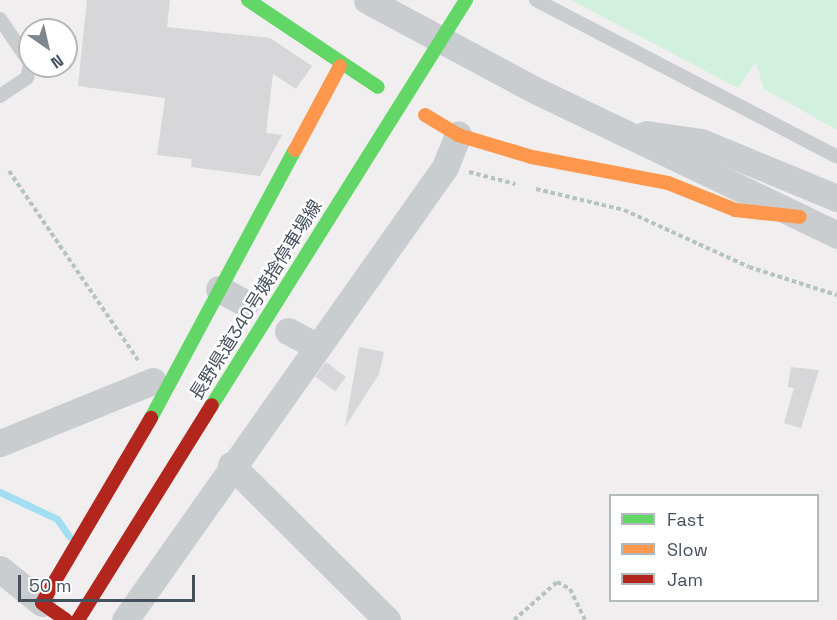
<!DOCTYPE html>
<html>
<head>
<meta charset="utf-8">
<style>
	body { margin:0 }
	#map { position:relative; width:837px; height:620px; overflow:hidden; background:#f0eeee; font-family:"Space Grotesk","Noto Sans JP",sans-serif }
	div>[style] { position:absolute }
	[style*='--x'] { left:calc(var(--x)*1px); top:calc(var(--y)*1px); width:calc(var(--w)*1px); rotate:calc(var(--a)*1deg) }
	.green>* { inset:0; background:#d1f0de }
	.stream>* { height:7px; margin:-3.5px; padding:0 3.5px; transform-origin:3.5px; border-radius:3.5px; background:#a2def1 }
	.building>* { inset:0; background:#d7d6d9; transform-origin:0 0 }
	.path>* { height:4px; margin-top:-2px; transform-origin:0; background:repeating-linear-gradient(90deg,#b6c4c0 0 4.5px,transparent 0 7.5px) }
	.lane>* { height:14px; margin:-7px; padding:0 7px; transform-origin:7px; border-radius:7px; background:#cacdd0 }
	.street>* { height:27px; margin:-13.5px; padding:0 13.5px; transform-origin:13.5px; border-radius:13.5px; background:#cacdd0 }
	.fast>* { height:14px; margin:-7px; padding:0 7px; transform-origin:7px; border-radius:7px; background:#63d668 }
	.slow>* { height:14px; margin:-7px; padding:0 7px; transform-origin:7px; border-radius:7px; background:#ff974d }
	.jam>* { height:14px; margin:-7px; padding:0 7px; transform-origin:7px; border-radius:7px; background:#b3261e }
	span { translate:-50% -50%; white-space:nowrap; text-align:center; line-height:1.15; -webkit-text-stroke:5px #fff; paint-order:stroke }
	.street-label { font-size:18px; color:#44505c }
	.legend { position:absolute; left:609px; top:494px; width:210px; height:108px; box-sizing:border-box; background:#fff; border:2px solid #b4b9be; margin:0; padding:8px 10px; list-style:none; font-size:18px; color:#44505c }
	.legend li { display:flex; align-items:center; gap:12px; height:30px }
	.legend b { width:30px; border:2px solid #b4b9be }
	.north { position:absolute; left:18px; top:18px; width:60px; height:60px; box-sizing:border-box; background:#fff; border:2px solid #b4b9be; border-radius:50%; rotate:146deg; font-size:16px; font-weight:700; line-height:24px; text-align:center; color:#44505c }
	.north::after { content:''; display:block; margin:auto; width:21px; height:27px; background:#80878f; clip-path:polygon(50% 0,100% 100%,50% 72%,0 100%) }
	.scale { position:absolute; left:18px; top:575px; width:177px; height:27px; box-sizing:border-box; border:3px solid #44505c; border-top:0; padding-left:8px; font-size:18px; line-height:21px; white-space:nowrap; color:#44505c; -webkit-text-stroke:4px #fff; paint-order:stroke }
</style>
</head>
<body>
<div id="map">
	<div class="green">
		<i style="clip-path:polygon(571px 0,837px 0,837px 130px,764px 89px,756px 62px,738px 88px)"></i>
	</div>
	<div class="stream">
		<i style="--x:0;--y:492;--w:63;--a:25.3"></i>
		<i style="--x:57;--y:519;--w:21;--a:55"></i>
	</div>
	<div class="building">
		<i style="clip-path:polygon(87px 0,170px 0,167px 27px,270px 38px,312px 66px,296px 89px,273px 74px,266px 133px,282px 135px,260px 176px,191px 167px,192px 159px,157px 155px,165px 98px,78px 86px)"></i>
		<i style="clip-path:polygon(359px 347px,384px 352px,379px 374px,345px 427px)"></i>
		<i style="left:326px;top:362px;width:25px;height:18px;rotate:37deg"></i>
		<i style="clip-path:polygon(791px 367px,819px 370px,801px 428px,784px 423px,794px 388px,788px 387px)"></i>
	</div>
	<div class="path">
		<i style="--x:9;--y:171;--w:229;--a:55.7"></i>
		<i style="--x:469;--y:172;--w:48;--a:14.6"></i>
		<i style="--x:536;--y:189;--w:90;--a:13.4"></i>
		<i style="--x:624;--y:210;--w:137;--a:24.5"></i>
		<i style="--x:749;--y:267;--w:92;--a:17.7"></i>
		<i style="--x:514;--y:620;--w:57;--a:-41.5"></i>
		<i style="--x:557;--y:582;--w:15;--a:28"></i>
		<i style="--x:570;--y:589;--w:34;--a:64"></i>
	</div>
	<div class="lane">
		<i style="--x:536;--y:0;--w:339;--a:27.5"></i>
		<i style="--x:0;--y:19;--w:53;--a:55.7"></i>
		<i style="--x:0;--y:96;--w:32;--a:-34"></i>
		<i style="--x:27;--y:78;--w:13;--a:-77"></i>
	</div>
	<div class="street">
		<i style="--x:367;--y:0;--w:193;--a:28.2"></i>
		<i style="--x:537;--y:91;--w:333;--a:25.6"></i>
		<i style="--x:646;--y:134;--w:56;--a:8.3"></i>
		<i style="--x:701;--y:142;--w:147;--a:22.4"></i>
		<i style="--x:219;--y:289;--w:30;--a:28"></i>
		<i style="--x:288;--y:331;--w:30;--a:28"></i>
		<i style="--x:0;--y:443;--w:165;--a:-22.1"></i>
		<i style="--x:231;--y:465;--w:220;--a:44.8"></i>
		<i style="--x:0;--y:569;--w:54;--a:39"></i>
		<i style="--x:125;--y:620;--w:555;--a:-54.76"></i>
		<i style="--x:445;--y:167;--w:35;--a:-68"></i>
	</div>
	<div class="fast">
		<i style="--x:248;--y:0;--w:156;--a:33.8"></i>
		<i style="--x:212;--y:405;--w:478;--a:-57.9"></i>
		<i style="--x:151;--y:418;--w:304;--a:-61.8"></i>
	</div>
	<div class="slow">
		<i style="--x:425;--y:115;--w:39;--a:31"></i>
		<i style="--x:458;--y:135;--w:77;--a:16.6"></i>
		<i style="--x:532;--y:157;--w:138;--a:10.8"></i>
		<i style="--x:668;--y:183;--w:72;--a:21.9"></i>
		<i style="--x:735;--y:210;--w:65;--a:6.1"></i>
		<i style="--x:295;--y:150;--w:95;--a:-61.8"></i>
	</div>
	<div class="jam">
		<i style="--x:66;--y:620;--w:29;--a:-145"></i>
		<i style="--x:42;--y:603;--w:215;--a:-59.5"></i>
		<i style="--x:78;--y:620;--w:253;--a:-58.1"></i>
	</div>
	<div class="street-label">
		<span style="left:256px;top:300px;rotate:-58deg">長野県道340号姨捨停車場線</span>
	</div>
	<ul class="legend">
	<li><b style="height:8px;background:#63d668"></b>Fast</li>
	<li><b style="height:8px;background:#ff974d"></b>Slow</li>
	<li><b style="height:8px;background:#b3261e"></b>Jam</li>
	</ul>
	<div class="north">N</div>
	<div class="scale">50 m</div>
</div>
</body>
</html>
